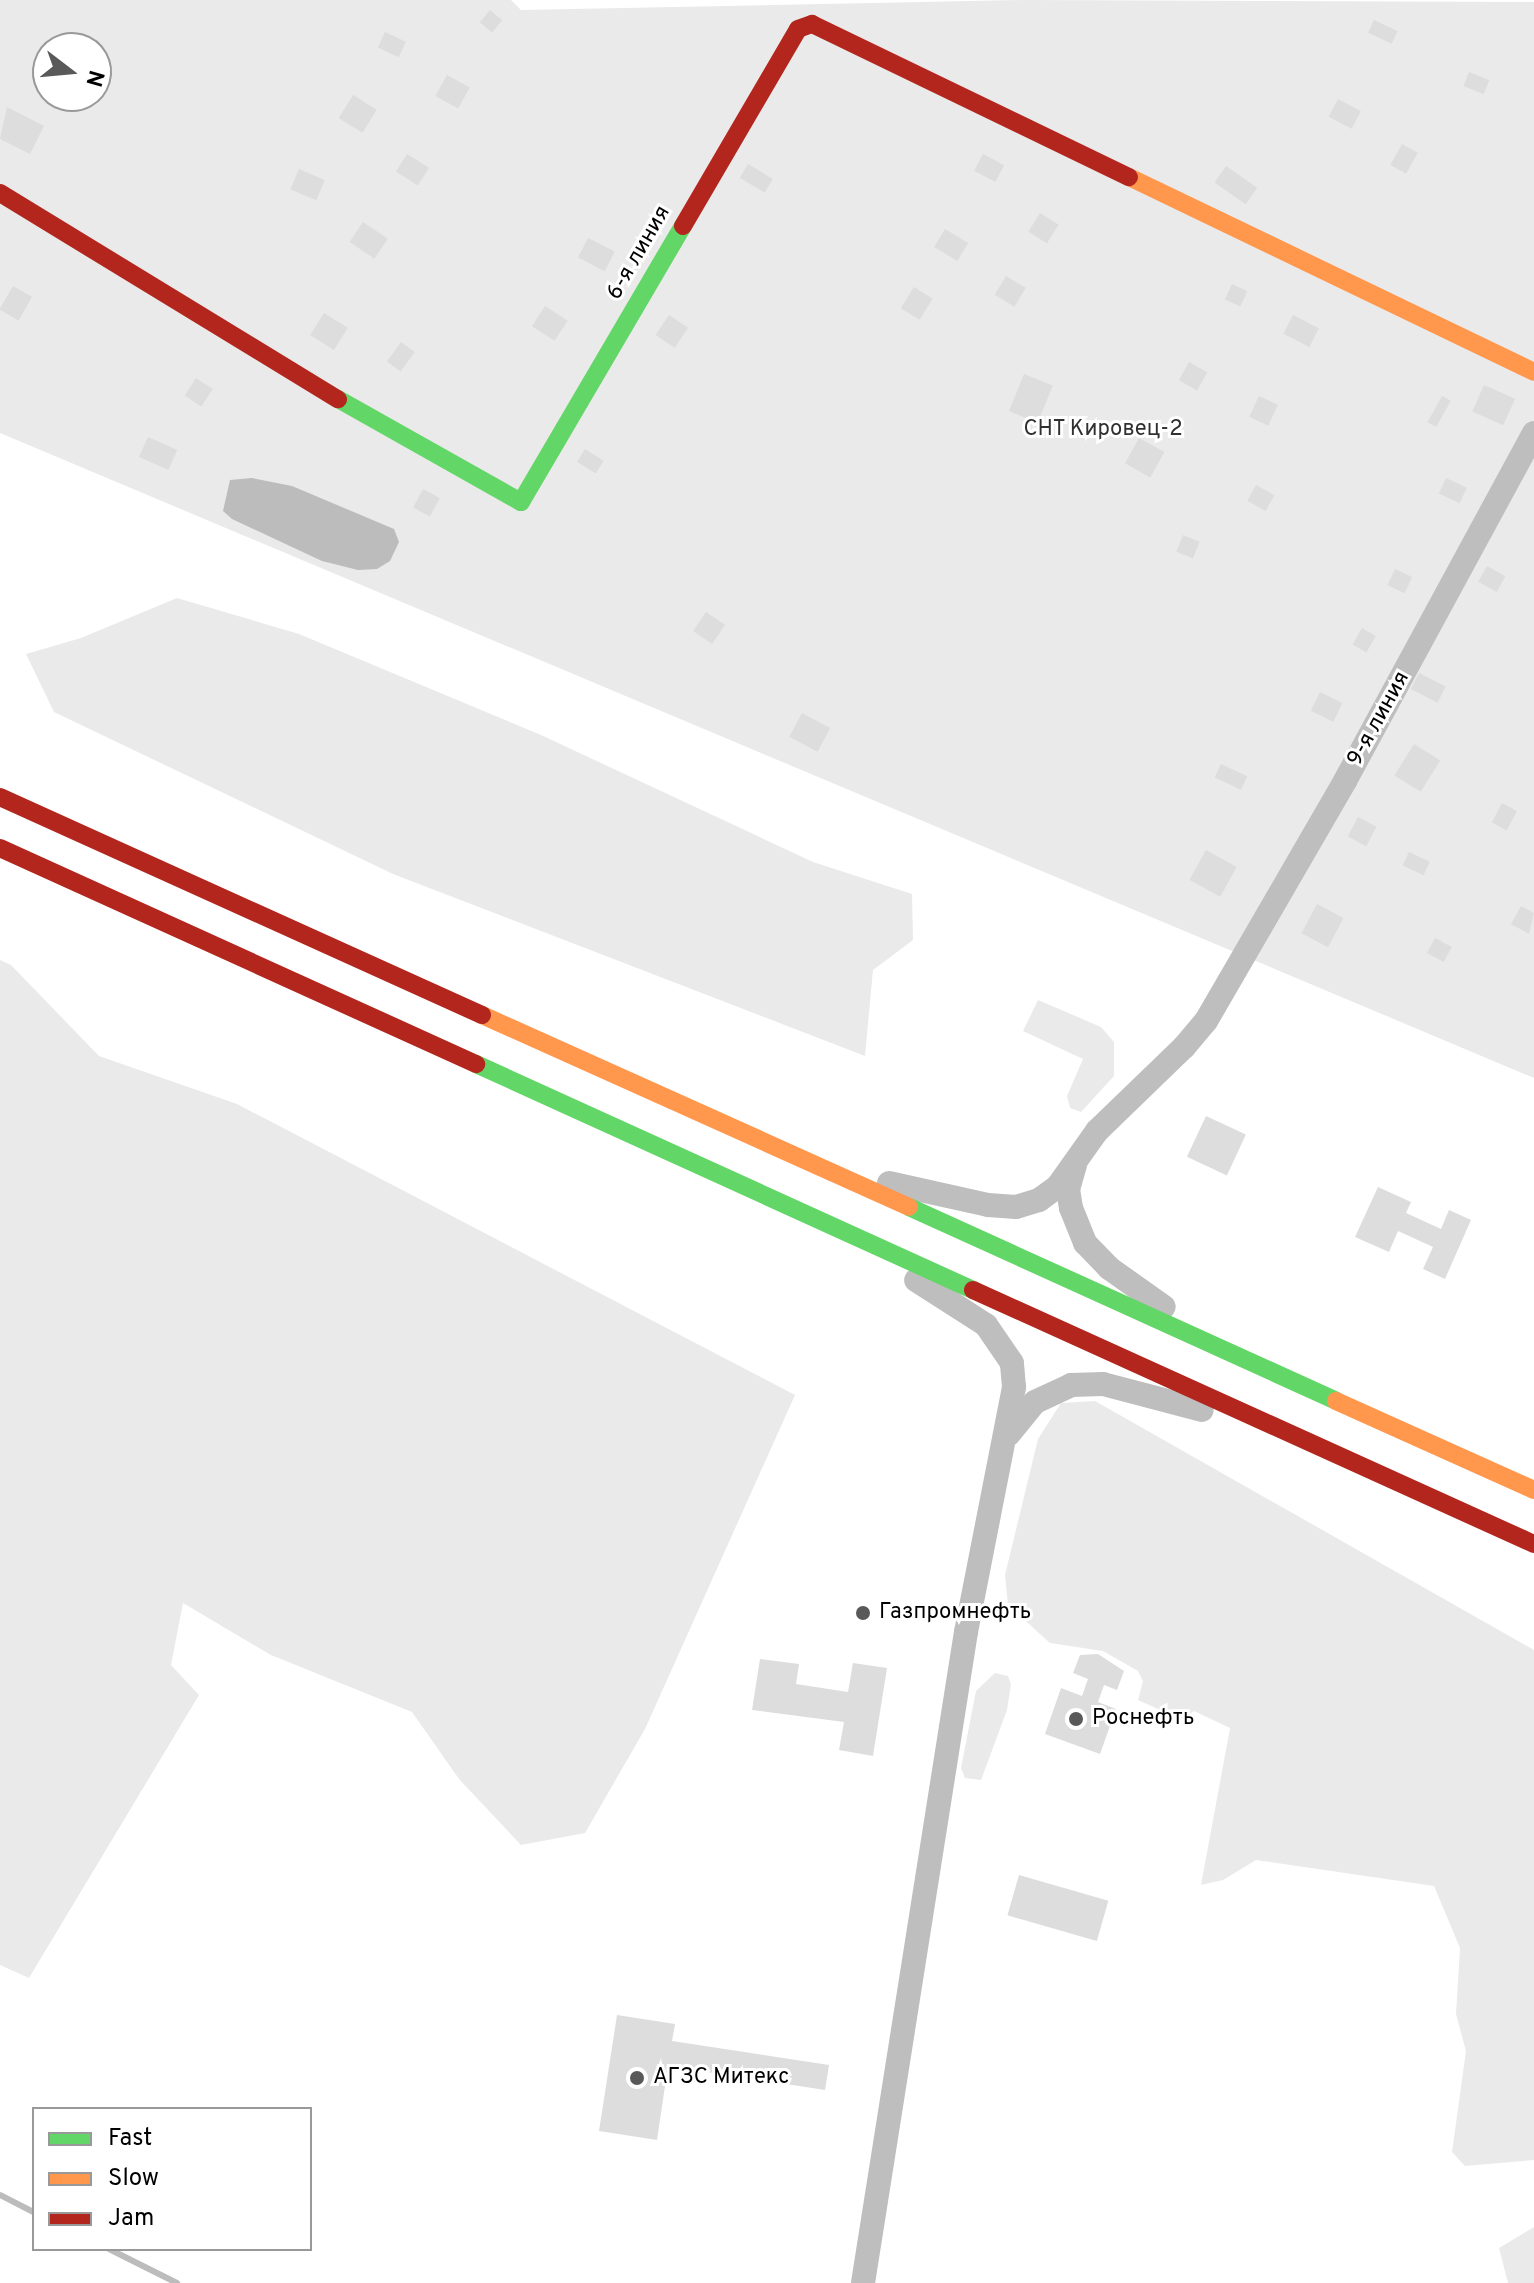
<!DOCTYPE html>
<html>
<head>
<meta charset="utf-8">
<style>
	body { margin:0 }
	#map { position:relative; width:1534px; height:2283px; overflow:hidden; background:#fff; font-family:Overpass,sans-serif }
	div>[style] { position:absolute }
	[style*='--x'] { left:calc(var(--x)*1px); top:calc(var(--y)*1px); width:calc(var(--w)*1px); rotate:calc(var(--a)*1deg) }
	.green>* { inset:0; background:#eaeaea }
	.water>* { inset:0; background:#bcbcbc }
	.stream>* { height:6px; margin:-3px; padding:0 3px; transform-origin:3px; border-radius:3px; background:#bcbcbc }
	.building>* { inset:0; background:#ddd; transform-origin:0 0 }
	.street>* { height:24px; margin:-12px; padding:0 12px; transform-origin:12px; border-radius:12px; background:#bebebe }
	.fast>* { height:18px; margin:-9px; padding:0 9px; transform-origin:9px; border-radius:9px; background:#63d668 }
	.slow>* { height:18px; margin:-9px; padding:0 9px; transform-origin:9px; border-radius:9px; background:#ff974d }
	.jam>* { height:18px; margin:-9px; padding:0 9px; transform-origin:9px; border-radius:9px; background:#b3261e }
	.dots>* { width:22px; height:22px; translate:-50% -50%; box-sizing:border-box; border:4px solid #fff; border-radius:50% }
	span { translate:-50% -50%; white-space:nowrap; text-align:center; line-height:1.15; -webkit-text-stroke:6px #fff; paint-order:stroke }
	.street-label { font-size:22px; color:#000 }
	.park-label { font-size:22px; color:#303030 }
	.poi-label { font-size:22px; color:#000 }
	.left { translate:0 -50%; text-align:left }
	.legend { position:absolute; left:32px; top:2107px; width:280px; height:144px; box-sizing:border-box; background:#fff; border:2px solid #999; margin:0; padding:10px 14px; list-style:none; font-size:24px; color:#000 }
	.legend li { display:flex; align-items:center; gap:16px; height:40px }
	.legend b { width:40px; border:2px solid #999 }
	.north { position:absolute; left:32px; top:32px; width:80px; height:80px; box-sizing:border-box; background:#fff; border:2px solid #999; border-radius:50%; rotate:106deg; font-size:22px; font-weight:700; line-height:32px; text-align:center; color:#000 }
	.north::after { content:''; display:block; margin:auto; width:28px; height:36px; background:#595959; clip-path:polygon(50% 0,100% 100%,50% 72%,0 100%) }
</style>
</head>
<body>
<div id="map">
	<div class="green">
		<i style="clip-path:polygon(evenodd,0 0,511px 0,521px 10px,1024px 0,1534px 2px,1534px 1078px,0 433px,0 0,48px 48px,96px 48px,96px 96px,48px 96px,48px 48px)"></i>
		<i style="clip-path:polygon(177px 598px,299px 634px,541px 735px,813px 862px,912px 894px,913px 940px,873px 970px,865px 1056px,393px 874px,54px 712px,26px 654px,81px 638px)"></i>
		<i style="clip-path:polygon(0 960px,11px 965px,99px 1056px,237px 1104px,795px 1395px,645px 1729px,585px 1833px,521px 1845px,459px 1779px,412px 1712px,271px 1655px,183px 1603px,171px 1665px,199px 1695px,29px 1978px,0 1965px)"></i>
		<i style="clip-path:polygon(1038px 1000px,1101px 1027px,1114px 1042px,1114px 1076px,1081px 1112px,1070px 1108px,1067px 1096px,1083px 1059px,1023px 1031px)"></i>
		<i style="clip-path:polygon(1095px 1401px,1534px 1650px,1534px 2160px,1465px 2166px,1452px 2152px,1466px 2051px,1456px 2014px,1460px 1948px,1434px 1886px,1256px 1860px,1223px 1880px,1201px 1885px,1230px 1728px,1194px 1711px,1182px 1720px,1138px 1700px,1143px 1681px,1138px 1671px,1103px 1651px,1050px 1643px,1008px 1605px,1005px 1575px,1038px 1439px,1061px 1403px)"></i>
		<i style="clip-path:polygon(995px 1673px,1008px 1676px,1011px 1684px,1007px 1710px,981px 1780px,965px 1778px,961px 1768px,976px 1691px)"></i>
		<i style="clip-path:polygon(1534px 2227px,1534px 2283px,1508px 2283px,1499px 2248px)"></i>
	</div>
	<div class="water">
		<i style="clip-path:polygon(252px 478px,292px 486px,394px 529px,399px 542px,390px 561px,377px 569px,358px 570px,322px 561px,232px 519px,223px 511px,230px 480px)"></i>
	</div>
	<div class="stream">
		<i style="--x:0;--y:2195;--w:38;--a:27"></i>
		<i style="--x:109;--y:2249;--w:76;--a:26.6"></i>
	</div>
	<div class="building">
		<i style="left:490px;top:10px;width:16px;height:16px;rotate:40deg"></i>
		<i style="left:1374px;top:20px;width:26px;height:14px;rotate:25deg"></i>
		<i style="left:385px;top:32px;width:23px;height:17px;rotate:25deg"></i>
		<i style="left:1469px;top:72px;width:22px;height:15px;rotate:22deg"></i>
		<i style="left:447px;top:75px;width:26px;height:24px;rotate:29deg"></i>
		<i style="left:353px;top:95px;width:28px;height:27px;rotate:32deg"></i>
		<i style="left:1338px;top:99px;width:26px;height:20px;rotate:28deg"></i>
		<i style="clip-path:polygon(7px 107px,44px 126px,30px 154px,0 139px)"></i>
		<i style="left:1402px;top:144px;width:18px;height:24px;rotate:29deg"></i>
		<i style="left:407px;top:154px;width:26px;height:21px;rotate:32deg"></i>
		<i style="left:983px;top:154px;width:24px;height:19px;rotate:28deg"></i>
		<i style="left:748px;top:164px;width:29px;height:16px;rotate:31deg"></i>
		<i style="left:1226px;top:166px;width:38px;height:20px;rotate:35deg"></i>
		<i style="left:299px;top:169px;width:28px;height:22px;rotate:23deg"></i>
		<i style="left:1040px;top:213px;width:22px;height:22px;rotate:32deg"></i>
		<i style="left:363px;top:222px;width:30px;height:24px;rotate:34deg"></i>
		<i style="left:945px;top:229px;width:27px;height:21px;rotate:31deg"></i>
		<i style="left:588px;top:238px;width:30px;height:22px;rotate:27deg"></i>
		<i style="left:1006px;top:276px;width:23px;height:22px;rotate:31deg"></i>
		<i style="left:1232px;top:284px;width:17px;height:17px;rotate:25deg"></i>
		<i style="left:13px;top:286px;width:22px;height:27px;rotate:30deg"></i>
		<i style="left:914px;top:287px;width:22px;height:25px;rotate:32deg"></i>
		<i style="left:545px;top:306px;width:27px;height:24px;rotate:33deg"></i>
		<i style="left:324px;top:313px;width:28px;height:26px;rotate:32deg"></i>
		<i style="left:669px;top:315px;width:23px;height:24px;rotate:34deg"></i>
		<i style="left:1293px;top:315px;width:29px;height:21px;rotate:27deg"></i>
		<i style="left:401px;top:342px;width:17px;height:24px;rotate:36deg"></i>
		<i style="left:1189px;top:362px;width:21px;height:21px;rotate:29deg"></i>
		<i style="left:1024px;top:374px;width:31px;height:40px;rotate:22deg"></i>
		<i style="left:196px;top:378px;width:20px;height:21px;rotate:33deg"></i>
		<i style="left:1484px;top:385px;width:34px;height:29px;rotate:24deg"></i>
		<i style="left:1259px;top:396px;width:21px;height:23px;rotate:25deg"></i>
		<i style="left:1442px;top:396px;width:10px;height:30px;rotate:29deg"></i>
		<i style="left:148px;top:437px;width:32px;height:22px;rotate:24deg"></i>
		<i style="left:1139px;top:438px;width:29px;height:29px;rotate:29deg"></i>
		<i style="left:585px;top:449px;width:22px;height:15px;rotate:32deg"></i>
		<i style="left:1446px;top:478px;width:23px;height:17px;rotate:25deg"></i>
		<i style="left:1256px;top:485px;width:21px;height:18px;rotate:29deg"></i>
		<i style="left:423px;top:489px;width:19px;height:21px;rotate:28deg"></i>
		<i style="left:1183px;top:535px;width:18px;height:18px;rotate:22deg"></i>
		<i style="left:1487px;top:566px;width:21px;height:18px;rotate:29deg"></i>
		<i style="left:1395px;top:569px;width:19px;height:18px;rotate:25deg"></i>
		<i style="left:706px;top:612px;width:23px;height:23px;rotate:34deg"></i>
		<i style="left:1362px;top:628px;width:16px;height:19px;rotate:30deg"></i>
		<i style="left:1419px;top:673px;width:30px;height:18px;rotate:27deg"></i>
		<i style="left:1320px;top:692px;width:25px;height:21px;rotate:26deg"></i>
		<i style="left:802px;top:713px;width:32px;height:27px;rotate:28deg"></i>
		<i style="left:1414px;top:744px;width:31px;height:37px;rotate:32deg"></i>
		<i style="left:1221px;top:764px;width:29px;height:15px;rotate:25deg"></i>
		<i style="left:1502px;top:803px;width:17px;height:22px;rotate:28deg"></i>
		<i style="left:1358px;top:817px;width:21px;height:22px;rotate:28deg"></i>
		<i style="left:1206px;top:850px;width:35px;height:34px;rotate:29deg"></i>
		<i style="left:1409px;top:852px;width:23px;height:15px;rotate:25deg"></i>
		<i style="left:1317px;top:904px;width:30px;height:33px;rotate:28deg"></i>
		<i style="clip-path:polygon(1521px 906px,1534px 913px,1529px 934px,1511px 924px)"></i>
		<i style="left:1435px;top:938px;width:19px;height:17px;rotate:28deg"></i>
		<i style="left:1206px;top:1116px;width:44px;height:45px;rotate:25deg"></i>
		<i style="clip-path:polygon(1378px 1187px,1411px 1202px,1406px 1213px,1441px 1229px,1449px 1210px,1471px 1220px,1445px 1279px,1423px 1269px,1433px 1247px,1398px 1231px,1389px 1252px,1355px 1237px)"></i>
		<i style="clip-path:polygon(1098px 1654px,1124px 1671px,1117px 1690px,1104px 1685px,1098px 1702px,1116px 1709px,1100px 1754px,1045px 1734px,1061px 1688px,1082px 1696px,1088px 1679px,1073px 1673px,1080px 1655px)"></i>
		<i style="clip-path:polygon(760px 1659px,799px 1664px,796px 1684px,848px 1692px,853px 1663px,887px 1668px,873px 1756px,839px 1750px,844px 1722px,752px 1710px)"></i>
		<i style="left:1019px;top:1875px;width:93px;height:42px;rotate:16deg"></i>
		<i style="clip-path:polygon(617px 2015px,675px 2024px,672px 2041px,829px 2065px,825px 2090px,668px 2066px,657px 2140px,599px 2131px)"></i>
	</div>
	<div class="street">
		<i style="--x:1075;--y:1165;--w:25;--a:106"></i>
		<i style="--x:1068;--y:1189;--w:19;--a:81"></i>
		<i style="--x:1071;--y:1208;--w:38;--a:68"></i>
		<i style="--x:1085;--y:1243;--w:35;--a:46"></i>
		<i style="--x:1109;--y:1268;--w:67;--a:35.3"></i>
		<i style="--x:889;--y:1183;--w:101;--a:12.5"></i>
		<i style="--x:988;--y:1205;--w:28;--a:4"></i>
		<i style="--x:1016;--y:1207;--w:24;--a:-17"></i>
		<i style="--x:1039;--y:1200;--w:24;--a:-36"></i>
		<i style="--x:1058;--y:1186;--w:67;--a:-54.7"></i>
		<i style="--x:1097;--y:1131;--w:121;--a:-44"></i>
		<i style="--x:1184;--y:1047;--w:34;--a:-50"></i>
		<i style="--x:1206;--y:1021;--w:277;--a:-59.9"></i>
		<i style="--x:1345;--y:781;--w:396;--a:-61.5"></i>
		<i style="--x:1009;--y:1434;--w:41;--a:-50.9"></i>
		<i style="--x:1035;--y:1402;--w:40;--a:-25"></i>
		<i style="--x:1071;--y:1385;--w:32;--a:-2"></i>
		<i style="--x:1103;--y:1384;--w:102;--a:14.7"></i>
		<i style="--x:863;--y:2283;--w:659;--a:-81.01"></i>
		<i style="--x:966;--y:1632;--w:250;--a:-78.9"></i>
		<i style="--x:1014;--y:1387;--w:24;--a:-95"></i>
		<i style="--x:1012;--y:1363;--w:46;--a:-124.4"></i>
		<i style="--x:986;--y:1325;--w:83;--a:-147.3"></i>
	</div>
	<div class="fast">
		<i style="--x:338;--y:399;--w:210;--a:29.4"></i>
		<i style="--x:521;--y:502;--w:320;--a:-59.6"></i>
		<i style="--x:476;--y:1064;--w:546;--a:24.45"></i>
		<i style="--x:909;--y:1207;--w:469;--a:24.4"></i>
	</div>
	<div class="slow">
		<i style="--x:1129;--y:177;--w:449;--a:25.7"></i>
		<i style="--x:482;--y:1015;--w:468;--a:24.2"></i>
		<i style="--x:1336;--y:1401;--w:217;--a:24.2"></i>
	</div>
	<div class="jam">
		<i style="--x:0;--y:193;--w:396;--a:31.4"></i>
		<i style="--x:683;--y:226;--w:228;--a:-59.7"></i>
		<i style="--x:798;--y:29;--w:15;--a:-20"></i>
		<i style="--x:812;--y:24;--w:352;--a:25.8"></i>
		<i style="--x:0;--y:797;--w:529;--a:24.34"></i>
		<i style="--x:0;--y:848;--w:523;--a:24.41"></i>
		<i style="--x:973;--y:1290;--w:616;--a:24.36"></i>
	</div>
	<div class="dots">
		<i style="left:863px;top:1613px;background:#595959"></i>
		<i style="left:1076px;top:1719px;background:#595959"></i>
		<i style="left:637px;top:2078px;background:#595959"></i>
	</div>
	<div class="street-label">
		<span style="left:639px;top:253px;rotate:-60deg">6-я линия</span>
		<span style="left:1379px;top:719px;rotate:-61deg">9-я линия</span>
	</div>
	<div class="park-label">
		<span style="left:1103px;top:430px">СНТ Кировец-2</span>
	</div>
	<div class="poi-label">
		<span class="left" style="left:879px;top:1613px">Газпромнефть</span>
		<span class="left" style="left:1092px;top:1719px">Роснефть</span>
		<span class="left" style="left:653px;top:2078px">АГЗС Митекс</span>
	</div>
	<ul class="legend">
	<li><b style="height:10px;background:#63d668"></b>Fast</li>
	<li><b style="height:10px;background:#ff974d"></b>Slow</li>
	<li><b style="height:10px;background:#b3261e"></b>Jam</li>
	</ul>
	<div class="north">N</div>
</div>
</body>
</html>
